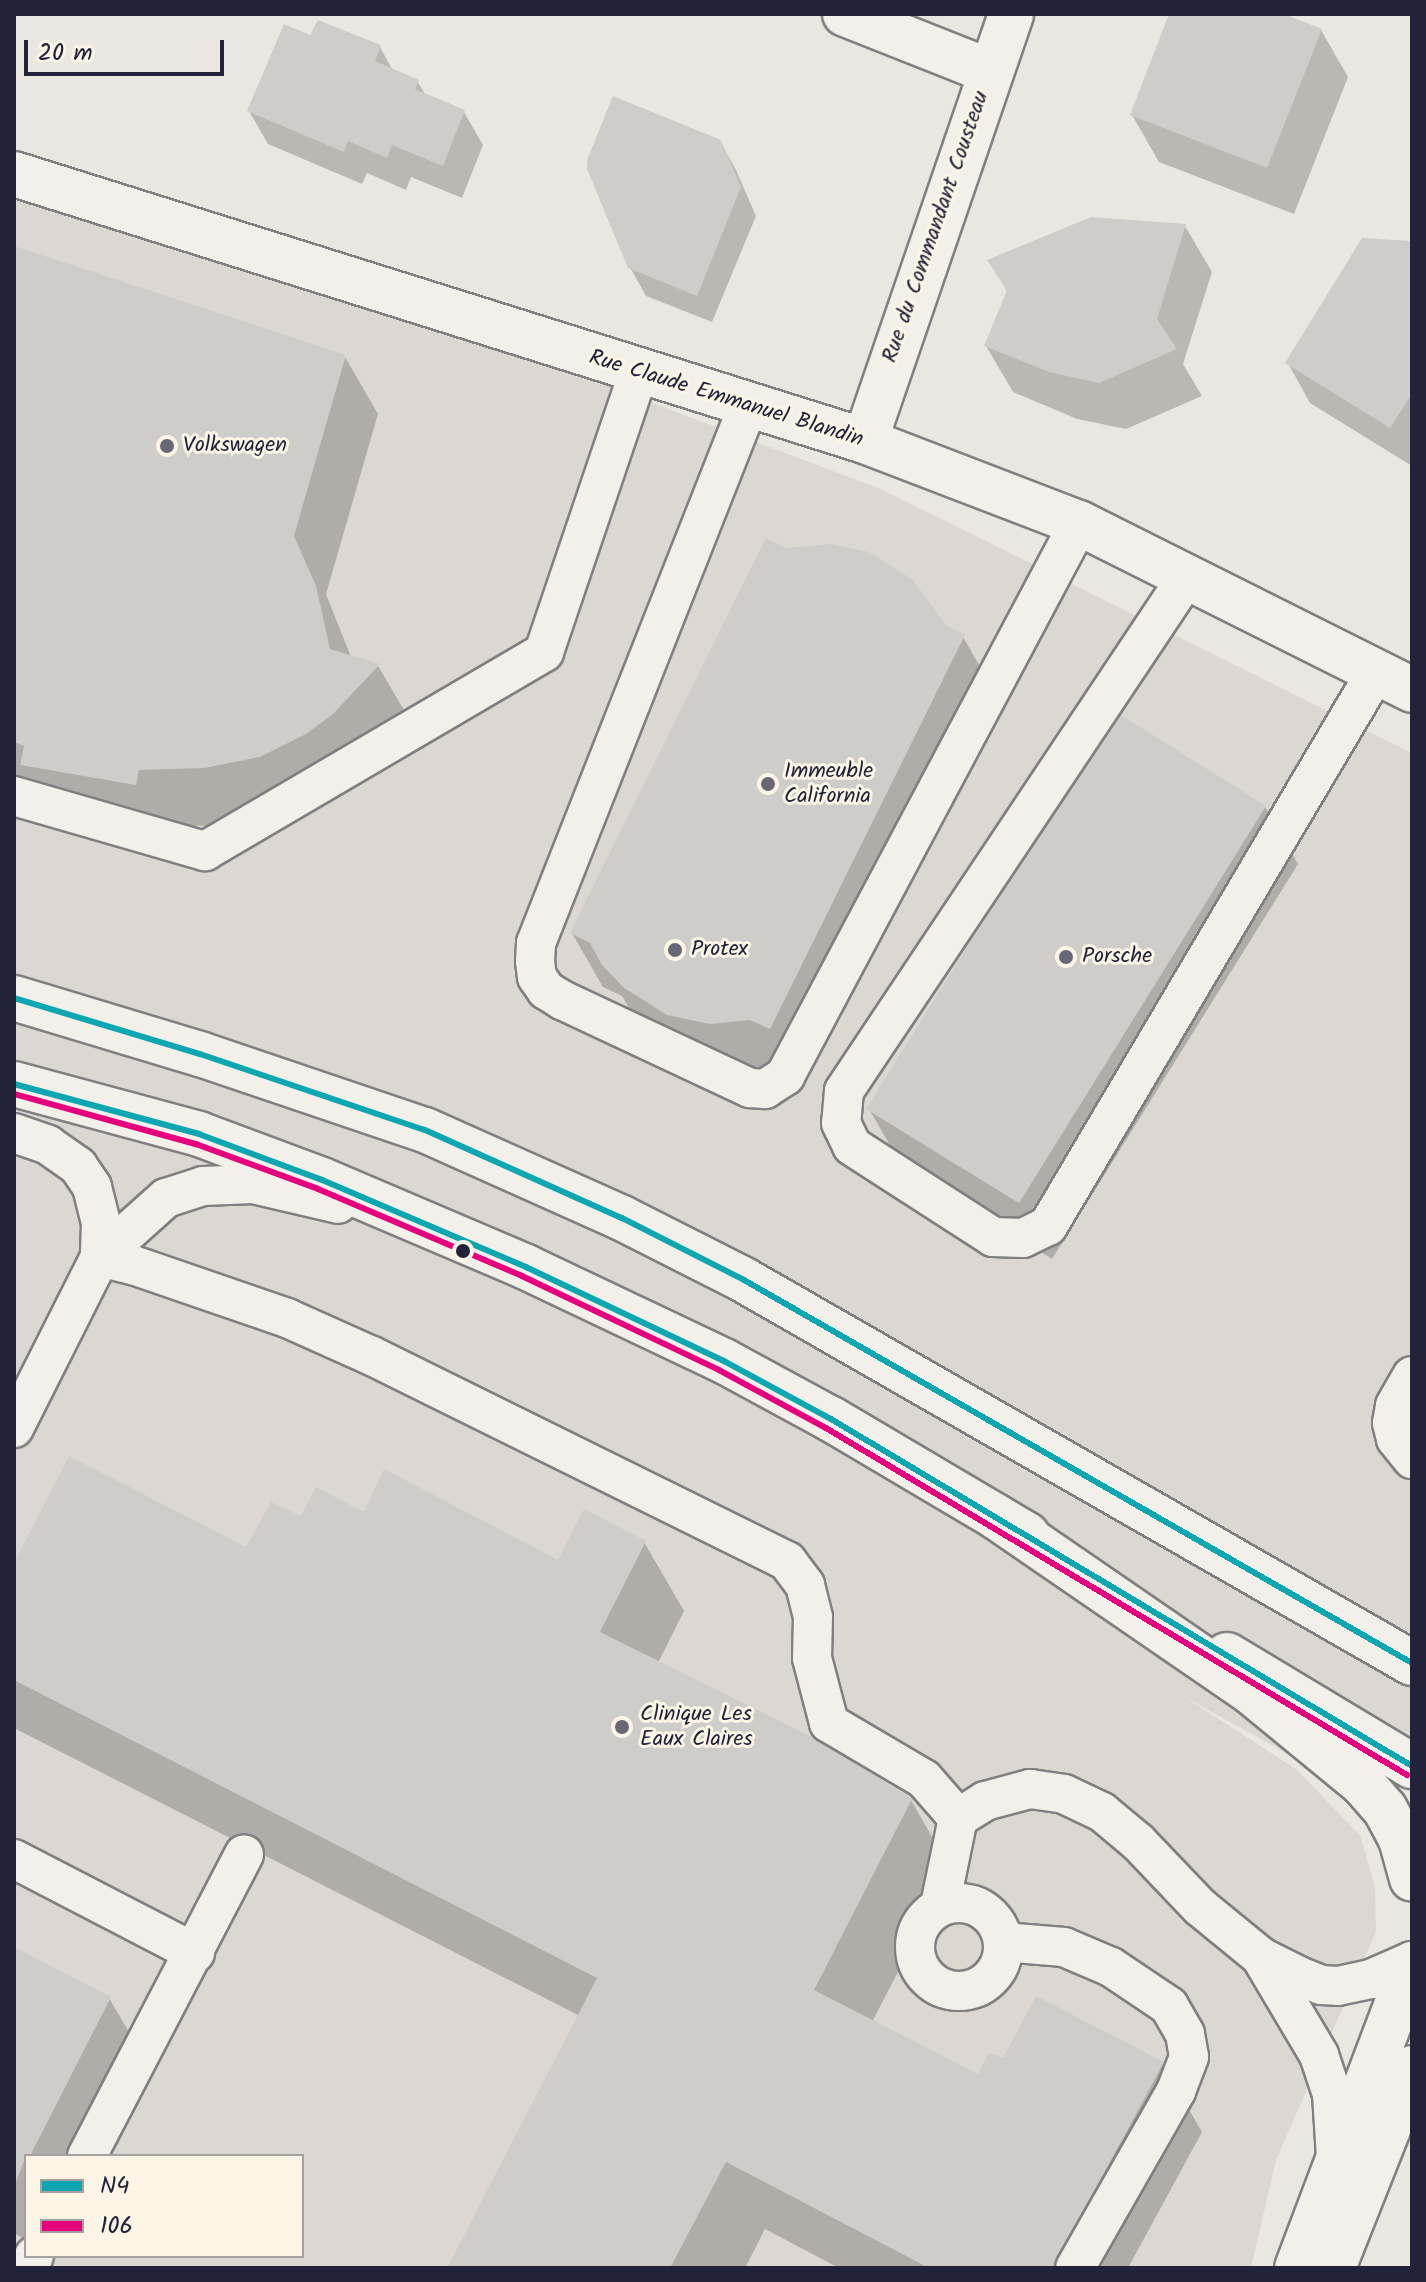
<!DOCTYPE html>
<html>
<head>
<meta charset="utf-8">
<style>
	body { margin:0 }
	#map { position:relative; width:1426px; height:2282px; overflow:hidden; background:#eae7e0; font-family:Kalam,sans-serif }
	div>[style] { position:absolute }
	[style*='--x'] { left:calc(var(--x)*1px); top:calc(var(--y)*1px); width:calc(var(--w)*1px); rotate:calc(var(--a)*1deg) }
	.built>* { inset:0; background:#dcd7d1 }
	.green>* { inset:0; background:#dcd8d0 }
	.round { border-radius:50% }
	.shadow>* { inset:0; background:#0003 }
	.building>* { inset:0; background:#cfcdc9 }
	.roads { filter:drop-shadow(2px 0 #807f81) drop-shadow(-2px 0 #807f81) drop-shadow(0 2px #807f81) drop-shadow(0 -2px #807f81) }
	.lane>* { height:38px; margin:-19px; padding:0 19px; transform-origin:19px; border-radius:19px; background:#f3f0ea }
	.lane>.ring { margin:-19px; padding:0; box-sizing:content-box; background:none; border:38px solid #f3f0ea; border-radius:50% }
	.street>* { height:44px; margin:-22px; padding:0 22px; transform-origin:22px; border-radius:22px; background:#f3f0ea }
	.primary>* { height:44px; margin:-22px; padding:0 22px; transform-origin:22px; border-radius:22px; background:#f3f0ea }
	.highway>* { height:44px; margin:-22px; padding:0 22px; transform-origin:22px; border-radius:22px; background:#f3f0ea }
	.bus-1>* { height:6px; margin:-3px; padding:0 3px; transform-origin:3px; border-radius:3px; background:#0ea7b1 }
	.bus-2>* { height:6px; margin:-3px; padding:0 3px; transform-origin:3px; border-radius:3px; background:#e5007d }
	.dots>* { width:22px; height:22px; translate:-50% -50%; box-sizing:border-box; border:4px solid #fcf5e5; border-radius:50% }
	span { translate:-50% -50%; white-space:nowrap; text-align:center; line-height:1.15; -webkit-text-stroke:6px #fcf5e5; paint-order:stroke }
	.street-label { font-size:22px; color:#22223b }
	.poi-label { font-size:22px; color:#22223b }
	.left { translate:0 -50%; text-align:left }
	.frame { position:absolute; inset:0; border:16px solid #22223b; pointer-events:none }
	.legend { position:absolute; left:24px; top:2154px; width:280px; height:104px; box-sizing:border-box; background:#fcf5e5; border:2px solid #a5a1a1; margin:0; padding:10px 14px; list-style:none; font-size:24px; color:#22223b }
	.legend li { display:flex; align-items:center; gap:16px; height:40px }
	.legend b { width:40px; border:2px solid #a5a1a1 }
	.scale { position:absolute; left:24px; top:40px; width:200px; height:36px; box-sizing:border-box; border:4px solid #22223b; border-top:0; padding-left:10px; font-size:24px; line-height:28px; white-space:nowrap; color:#22223b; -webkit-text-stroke:6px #fcf5e5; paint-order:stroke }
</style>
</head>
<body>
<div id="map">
	<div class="built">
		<i style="clip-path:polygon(14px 193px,390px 304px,883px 490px,1412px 753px,1412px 1783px,1293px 1757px,1183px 1696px,1296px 1769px,1360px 1835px,1375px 1887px,1376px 1932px,1276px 2160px,1251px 2268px,56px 2268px,29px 2256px,302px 2256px,302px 2156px,26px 2156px,26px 2254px,14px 2249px)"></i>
	</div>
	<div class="green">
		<i class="round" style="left:916px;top:1904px;width:86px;height:86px"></i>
	</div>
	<div class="shadow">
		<i style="clip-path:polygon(1171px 14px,1279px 14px,1321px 30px,1348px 77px,1294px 214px,1159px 162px,1132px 115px)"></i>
		<i style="clip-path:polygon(311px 37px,380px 47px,393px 71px,417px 81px,426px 96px,464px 112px,483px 145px,462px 198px,411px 177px,406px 190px,367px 173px,362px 184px,268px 144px,249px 111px)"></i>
		<i style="clip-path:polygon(614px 98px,720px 141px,736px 170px,756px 216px,712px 322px,646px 296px,630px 267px,587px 165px)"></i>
		<i style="clip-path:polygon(1185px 226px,1212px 272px,1183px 364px,1202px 396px,1126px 429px,1077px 419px,1013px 392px,986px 346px,1008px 293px,990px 261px)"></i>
		<i style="clip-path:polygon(1412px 243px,1412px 466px,1310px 403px,1288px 363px)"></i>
		<i style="clip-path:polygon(14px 281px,345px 357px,378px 414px,326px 594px,351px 657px,378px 666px,411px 722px,238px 824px,171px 827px,14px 782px)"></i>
		<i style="clip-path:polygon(963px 637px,994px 691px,801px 1082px,742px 1078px,636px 1020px,622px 996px,603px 987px,572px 933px)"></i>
		<i style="clip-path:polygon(1265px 807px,1298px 864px,1052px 1259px,902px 1166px,869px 1109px)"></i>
		<i style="clip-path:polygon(365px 1515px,559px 1563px,644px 1542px,684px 1611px,658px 1663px,911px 1800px,951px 1870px,872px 2022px,979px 2077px,1004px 2061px,1162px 2063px,1202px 2132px,1128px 2268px,839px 2268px,765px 2229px,745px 2268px,451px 2268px,580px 2016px,14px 1728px,14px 1567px,247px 1550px,302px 1518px)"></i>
		<i style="clip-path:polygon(14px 1949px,109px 1998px,150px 2068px,105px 2156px,26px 2156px,26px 2240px,14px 2233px)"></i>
	</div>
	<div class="building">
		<i style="clip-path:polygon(1169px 14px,1284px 14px,1322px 29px,1267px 168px,1130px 115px)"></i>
		<i style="clip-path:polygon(318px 20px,381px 45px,375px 61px,419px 80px,415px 89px,465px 110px,443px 166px,392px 145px,387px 158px,348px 141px,344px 152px,247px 111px,284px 24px,310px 35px)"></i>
		<i style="clip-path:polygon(613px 96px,721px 140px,741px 187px,697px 296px,628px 268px,587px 169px,587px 160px)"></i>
		<i style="clip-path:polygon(1091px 217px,1186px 224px,1157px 319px,1177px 349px,1099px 383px,1049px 372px,984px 346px,1007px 290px,987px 260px)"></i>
		<i style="clip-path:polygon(1362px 238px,1412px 241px,1412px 394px,1390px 428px,1285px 363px)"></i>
		<i style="clip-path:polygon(14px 246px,346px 355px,294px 536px,316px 586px,330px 649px,380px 664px,333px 714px,306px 734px,260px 757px,204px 768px,139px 770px,136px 785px,20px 765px,24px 746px,14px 742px)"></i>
		<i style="clip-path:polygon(766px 538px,786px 548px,831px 544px,869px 552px,913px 580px,946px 625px,965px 635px,770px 1029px,750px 1020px,710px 1024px,667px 1015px,624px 988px,602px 965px,590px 943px,570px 933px)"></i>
		<i style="clip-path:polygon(1121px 715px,1266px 806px,1019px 1203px,866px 1109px,981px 925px)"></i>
		<i style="clip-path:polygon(69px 1456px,246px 1547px,271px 1502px,301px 1516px,316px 1487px,364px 1512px,384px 1469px,558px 1560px,584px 1509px,646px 1541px,600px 1632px,814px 1738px,912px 1799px,814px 1990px,978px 2074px,989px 2053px,1003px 2058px,1036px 1996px,1164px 2062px,1053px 2268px,929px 2268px,726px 2162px,670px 2268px,447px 2268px,597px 1978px,14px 1680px,14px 1563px)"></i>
		<i style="clip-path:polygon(14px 1947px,111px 1997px,30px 2156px,26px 2156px,14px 2187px)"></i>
	</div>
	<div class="roads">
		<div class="lane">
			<i style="--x:748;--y:406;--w:577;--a:111.54"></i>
			<i style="--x:536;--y:943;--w:18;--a:93"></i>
			<i style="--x:535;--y:961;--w:16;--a:83"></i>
			<i style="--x:537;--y:977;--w:16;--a:55"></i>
			<i style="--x:546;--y:990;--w:19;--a:32"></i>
			<i style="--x:562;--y:1000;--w:208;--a:25.1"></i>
			<i style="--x:750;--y:1088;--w:15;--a:4"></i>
			<i style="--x:765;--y:1089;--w:24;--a:-33"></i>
			<i style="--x:785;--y:1076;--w:626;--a:-62"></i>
			<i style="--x:1187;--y:577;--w:618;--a:123.72"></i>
			<i style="--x:844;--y:1091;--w:32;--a:95"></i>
			<i style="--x:841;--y:1123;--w:25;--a:64"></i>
			<i style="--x:852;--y:1146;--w:168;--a:32.8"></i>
			<i style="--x:993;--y:1237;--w:30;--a:2"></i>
			<i style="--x:1023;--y:1238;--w:28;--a:-26"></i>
			<i style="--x:1048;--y:1226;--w:644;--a:-59.37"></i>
			<i style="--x:14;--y:796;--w:199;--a:16.1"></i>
			<i style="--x:205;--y:851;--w:393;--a:-30.4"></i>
			<i style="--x:544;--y:652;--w:296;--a:-71.3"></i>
			<i style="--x:14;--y:1133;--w:36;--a:19"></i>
			<i style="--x:48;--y:1145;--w:37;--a:35"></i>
			<i style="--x:78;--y:1166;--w:25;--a:56"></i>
			<i style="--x:92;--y:1187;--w:37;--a:76"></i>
			<i style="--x:101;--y:1223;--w:34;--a:92"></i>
			<i style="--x:100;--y:1257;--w:34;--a:14"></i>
			<i style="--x:133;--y:1265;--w:163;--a:19"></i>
			<i style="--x:287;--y:1318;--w:93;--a:24.1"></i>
			<i style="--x:372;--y:1356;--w:463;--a:26.3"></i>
			<i style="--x:787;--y:1561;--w:30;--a:53"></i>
			<i style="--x:805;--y:1585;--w:33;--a:76"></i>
			<i style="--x:813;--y:1617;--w:41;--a:91.4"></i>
			<i style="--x:812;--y:1658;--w:67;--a:75.3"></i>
			<i style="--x:829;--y:1723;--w:110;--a:30.5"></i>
			<i style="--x:924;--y:1779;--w:52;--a:48.9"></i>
			<i style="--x:958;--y:1818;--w:90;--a:101.6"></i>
			<i style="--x:1412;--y:1376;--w:34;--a:120"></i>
			<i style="--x:1395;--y:1406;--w:17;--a:100"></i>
			<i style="--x:1392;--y:1423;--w:16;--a:76"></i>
			<i style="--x:1396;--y:1439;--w:26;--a:51"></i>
			<i style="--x:14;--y:1428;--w:191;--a:-63.3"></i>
			<i style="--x:100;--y:1257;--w:89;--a:-41.8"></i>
			<i style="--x:166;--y:1198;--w:39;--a:-18"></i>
			<i style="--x:203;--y:1186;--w:50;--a:-2.3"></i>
			<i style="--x:253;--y:1184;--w:87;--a:13.2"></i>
			<i style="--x:958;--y:1818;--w:32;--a:-32"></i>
			<i style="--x:985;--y:1801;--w:47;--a:-14.9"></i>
			<i style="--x:1030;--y:1789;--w:34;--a:8"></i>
			<i style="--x:1064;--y:1794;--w:42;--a:25.3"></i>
			<i style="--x:1102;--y:1812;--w:47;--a:39.8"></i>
			<i style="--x:1138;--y:1842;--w:90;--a:46.4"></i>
			<i style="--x:1200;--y:1907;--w:79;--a:39.3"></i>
			<i style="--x:1261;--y:1957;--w:42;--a:26.6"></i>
			<i style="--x:1299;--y:1976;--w:24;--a:22"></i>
			<i style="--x:1321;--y:1985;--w:17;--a:3"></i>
			<i style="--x:1338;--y:1986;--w:34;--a:-12"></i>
			<i style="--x:1371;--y:1979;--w:45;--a:-23.7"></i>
			<i style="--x:14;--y:1859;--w:204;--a:27.4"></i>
			<i class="ring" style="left:915px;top:1903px;width:50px;height:50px"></i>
			<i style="--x:1003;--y:1942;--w:61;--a:4.7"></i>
			<i style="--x:1064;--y:1947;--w:51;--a:23.1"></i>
			<i style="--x:1111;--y:1967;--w:70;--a:33.9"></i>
			<i style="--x:1169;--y:2006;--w:32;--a:60"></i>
			<i style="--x:1185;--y:2034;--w:23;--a:80"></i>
			<i style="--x:1189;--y:2057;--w:36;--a:111"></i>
			<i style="--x:1176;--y:2091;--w:204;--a:119.7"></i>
			<i style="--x:1262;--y:1959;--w:112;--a:59.3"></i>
			<i style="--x:1319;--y:2055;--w:41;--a:71.6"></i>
			<i style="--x:1332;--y:2094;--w:64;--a:86.4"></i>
			<i style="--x:87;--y:2156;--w:340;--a:-62.5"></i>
			<i style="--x:27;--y:2268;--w:14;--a:-60"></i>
		</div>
		<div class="street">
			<i style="--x:845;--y:14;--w:155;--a:21.6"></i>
			<i style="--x:14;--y:174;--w:892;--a:17.42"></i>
			<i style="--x:865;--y:441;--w:229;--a:21"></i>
			<i style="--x:1079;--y:523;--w:373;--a:26.6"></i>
			<i style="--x:865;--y:441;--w:451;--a:-71.1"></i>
		</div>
		<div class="primary">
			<i style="--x:14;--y:998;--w:194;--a:16.8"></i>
			<i style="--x:200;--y:1054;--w:237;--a:18.7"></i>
			<i style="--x:425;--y:1130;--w:216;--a:24.1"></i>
			<i style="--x:622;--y:1218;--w:137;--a:26.9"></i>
			<i style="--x:744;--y:1280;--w:770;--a:29.83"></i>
			<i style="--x:14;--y:1084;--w:192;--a:15.1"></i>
			<i style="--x:199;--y:1134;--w:131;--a:20.5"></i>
			<i style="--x:322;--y:1180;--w:222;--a:23.1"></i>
			<i style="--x:526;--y:1267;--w:219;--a:25.4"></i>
			<i style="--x:724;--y:1361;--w:122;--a:28.5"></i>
			<i style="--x:831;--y:1419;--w:228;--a:30.6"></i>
			<i style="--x:1227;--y:1655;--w:216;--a:31"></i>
		</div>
		<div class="highway">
			<i style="--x:995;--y:1516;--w:311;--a:34.5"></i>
			<i style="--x:1251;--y:1692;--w:145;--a:39.4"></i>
			<i style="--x:1363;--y:1784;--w:33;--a:49"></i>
			<i style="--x:1385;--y:1809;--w:34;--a:62"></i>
			<i style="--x:1401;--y:1839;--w:41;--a:74.6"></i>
			<i style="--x:1297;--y:2268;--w:325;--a:-69.3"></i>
			<i style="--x:1333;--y:2268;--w:215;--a:-68.4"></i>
		</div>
	</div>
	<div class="bus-1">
		<i style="--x:14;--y:998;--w:194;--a:16.8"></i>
		<i style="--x:200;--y:1054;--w:237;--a:18.7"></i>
		<i style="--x:425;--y:1130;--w:216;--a:24.1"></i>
		<i style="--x:622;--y:1218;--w:137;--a:26.9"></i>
		<i style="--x:744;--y:1280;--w:770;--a:29.83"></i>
		<i style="--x:14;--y:1084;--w:192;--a:15.1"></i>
		<i style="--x:199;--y:1134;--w:131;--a:20.5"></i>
		<i style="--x:322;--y:1180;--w:222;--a:23.1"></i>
		<i style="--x:526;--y:1267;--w:219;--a:25.4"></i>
		<i style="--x:724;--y:1361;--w:122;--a:28.5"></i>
		<i style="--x:831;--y:1419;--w:677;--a:30.85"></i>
	</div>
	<div class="bus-2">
		<i style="--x:14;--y:1094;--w:189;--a:15.4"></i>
		<i style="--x:196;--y:1144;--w:130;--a:20.2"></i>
		<i style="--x:318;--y:1189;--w:222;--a:23.1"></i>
		<i style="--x:522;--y:1276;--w:218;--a:25.5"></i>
		<i style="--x:719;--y:1370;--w:122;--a:28.5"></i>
		<i style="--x:826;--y:1428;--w:677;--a:30.85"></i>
	</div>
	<div class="dots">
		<i style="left:167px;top:446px;background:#686775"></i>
		<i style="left:768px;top:784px;background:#686775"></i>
		<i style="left:675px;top:950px;background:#686775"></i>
		<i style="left:1066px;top:957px;background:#686775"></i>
		<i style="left:463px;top:1251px;background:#22223b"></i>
		<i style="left:622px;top:1727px;background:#686775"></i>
	</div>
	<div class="street-label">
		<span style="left:936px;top:227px;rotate:-71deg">Rue du Commandant Cousteau</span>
		<span style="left:726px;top:399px;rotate:17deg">Rue Claude Emmanuel Blandin</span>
	</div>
	<div class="poi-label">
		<span class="left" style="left:183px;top:446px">Volkswagen</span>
		<span class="left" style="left:784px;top:784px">Immeuble<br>California</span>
		<span class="left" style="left:691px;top:950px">Protex</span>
		<span class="left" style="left:1082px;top:957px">Porsche</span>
		<span class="left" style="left:640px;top:1727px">Clinique Les<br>Eaux Claires</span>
	</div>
	<div class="frame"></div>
	<ul class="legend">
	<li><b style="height:10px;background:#0ea7b1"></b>N4</li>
	<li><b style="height:10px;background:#e5007d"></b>106</li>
	</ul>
	<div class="scale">20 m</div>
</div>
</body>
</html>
